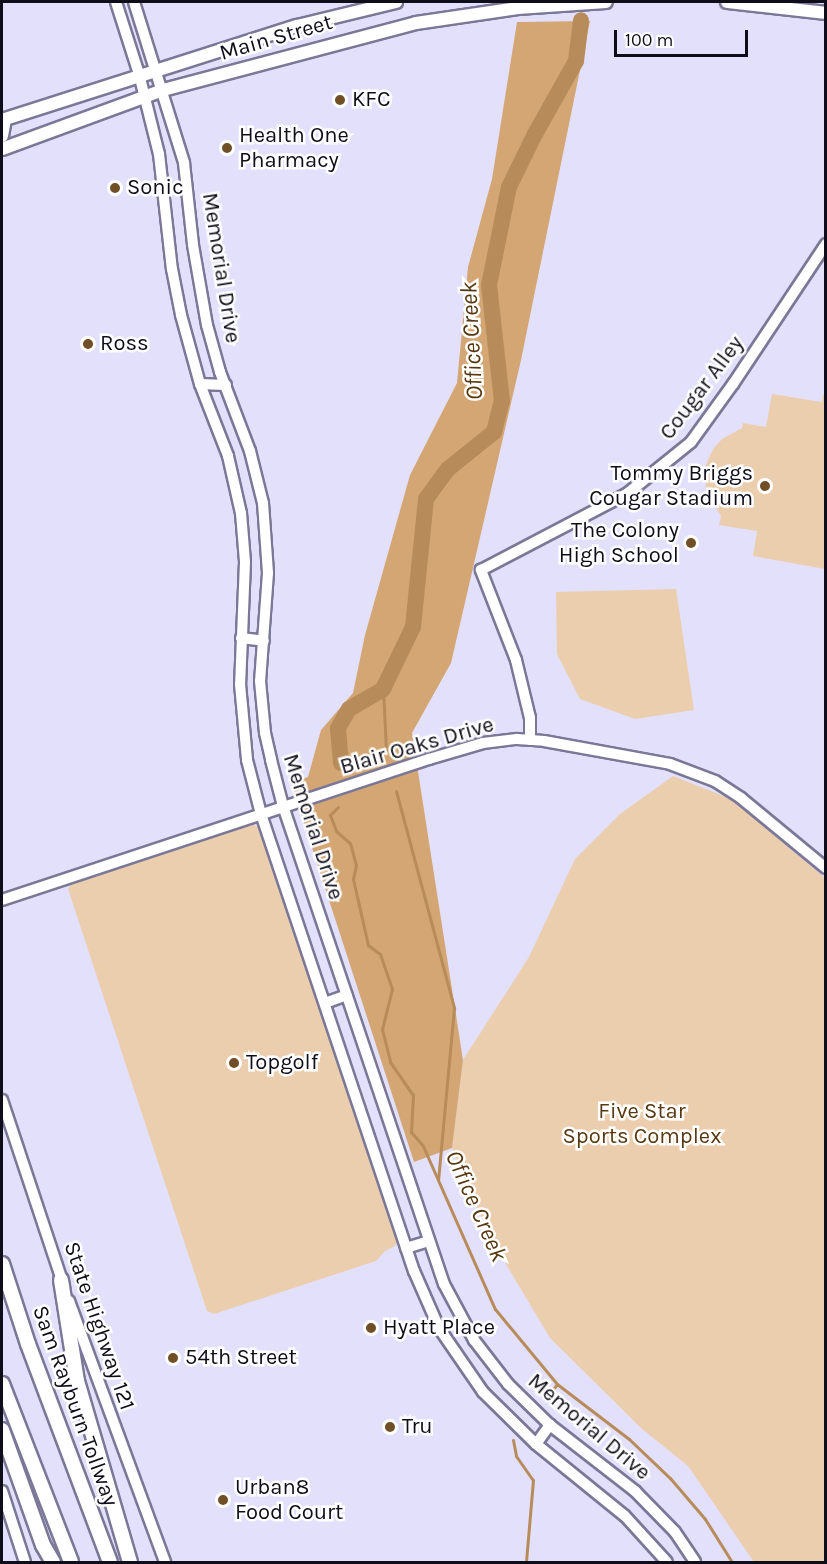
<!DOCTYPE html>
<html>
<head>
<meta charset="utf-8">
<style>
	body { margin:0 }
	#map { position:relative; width:827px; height:1564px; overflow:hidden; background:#e3e0fc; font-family:Karla,sans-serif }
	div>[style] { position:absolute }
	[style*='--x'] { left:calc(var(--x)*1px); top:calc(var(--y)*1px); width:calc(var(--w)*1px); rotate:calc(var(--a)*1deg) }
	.green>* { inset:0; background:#ebceae }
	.forest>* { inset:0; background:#d3a673 }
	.stream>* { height:3px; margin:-1.5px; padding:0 1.5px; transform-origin:1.5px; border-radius:1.5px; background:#b88c5a }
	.river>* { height:16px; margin:-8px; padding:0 8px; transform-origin:8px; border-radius:8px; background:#b88c5a }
	.roads { filter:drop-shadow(2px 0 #7b7897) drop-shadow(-2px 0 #7b7897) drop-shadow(0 2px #7b7897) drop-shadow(0 -2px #7b7897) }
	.secondary>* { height:10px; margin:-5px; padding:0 5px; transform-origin:5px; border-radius:5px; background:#fff }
	.primary>* { height:12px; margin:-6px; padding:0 6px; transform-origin:6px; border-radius:6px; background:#fff }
	.highway>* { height:14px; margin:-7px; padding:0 7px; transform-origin:7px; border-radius:7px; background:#fff }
	.dots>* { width:16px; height:16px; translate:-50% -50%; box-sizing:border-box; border:3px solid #fff; border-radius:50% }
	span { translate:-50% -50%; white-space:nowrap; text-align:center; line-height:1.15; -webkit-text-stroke:5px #fff; paint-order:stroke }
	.street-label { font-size:22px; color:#0f0d19 }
	.poi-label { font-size:22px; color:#0f0d19 }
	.left { translate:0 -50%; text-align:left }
	.right { translate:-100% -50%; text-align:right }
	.park-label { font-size:22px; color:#583911 }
	.water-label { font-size:24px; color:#56370f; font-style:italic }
	.frame { position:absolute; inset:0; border:3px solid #0f0d19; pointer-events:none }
	.scale { position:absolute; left:614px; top:30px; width:134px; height:27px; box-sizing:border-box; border:3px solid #0f0d19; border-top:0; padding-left:8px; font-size:18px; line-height:21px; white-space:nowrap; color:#0f0d19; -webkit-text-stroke:4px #fff; paint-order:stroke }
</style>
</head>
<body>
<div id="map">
	<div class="green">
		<i style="clip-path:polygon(772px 394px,822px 402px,823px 395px,825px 395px,825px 569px,753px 556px,757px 531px,719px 525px,721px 516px,706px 492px,705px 467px,713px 449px,722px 439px,742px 428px,743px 423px,766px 427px)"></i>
		<i style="clip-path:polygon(676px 589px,694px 710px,635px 719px,580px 699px,557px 654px,556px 592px)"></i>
		<i style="clip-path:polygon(673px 776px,731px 799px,825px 878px,825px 1562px,754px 1562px,688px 1466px,641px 1428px,550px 1338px,491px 1239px,452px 1148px,463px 1060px,529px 957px,575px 859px,620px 814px)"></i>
		<i style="clip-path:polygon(252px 824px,262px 829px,399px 1239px,395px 1246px,385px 1251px,376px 1261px,214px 1314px,207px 1311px,68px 889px,73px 882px)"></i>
	</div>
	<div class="forest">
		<i style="clip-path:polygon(590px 21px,521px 360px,451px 663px,412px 733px,463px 1060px,452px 1148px,414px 1162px,291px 783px,308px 777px,321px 730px,353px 693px,365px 635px,410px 475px,457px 383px,468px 267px,492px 179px,517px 22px)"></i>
	</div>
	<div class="stream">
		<i style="--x:383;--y:689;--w:61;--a:87.2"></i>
		<i style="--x:396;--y:791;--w:225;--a:75"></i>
		<i style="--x:454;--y:1008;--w:172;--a:95.3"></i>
		<i style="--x:338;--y:807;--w:11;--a:135"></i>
		<i style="--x:330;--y:815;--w:17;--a:69"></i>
		<i style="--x:336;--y:831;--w:18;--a:41"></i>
		<i style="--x:350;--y:843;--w:23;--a:75"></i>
		<i style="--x:356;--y:865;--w:14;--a:102"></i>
		<i style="--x:353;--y:879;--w:68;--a:77.2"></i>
		<i style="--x:368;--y:945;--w:15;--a:37"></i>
		<i style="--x:380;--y:954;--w:37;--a:71"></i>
		<i style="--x:392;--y:989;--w:41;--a:104"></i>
		<i style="--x:382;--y:1029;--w:34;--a:76"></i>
		<i style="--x:390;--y:1062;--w:40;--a:55.1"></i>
		<i style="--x:413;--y:1095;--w:37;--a:93"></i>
		<i style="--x:411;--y:1132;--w:18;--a:49"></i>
		<i style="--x:423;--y:1146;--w:178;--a:66.2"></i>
		<i style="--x:495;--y:1309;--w:97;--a:50.4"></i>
		<i style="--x:557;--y:1384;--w:91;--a:37.4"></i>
		<i style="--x:629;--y:1439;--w:57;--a:43.6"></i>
		<i style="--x:670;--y:1478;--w:54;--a:49.5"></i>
		<i style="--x:705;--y:1519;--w:51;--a:57.9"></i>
		<i style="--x:545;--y:1399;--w:19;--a:-51"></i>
		<i style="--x:513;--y:1440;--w:16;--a:79"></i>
		<i style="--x:516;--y:1456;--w:29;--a:55"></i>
		<i style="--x:533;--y:1480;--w:82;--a:94.9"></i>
	</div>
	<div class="river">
		<i style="--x:341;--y:763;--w:35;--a:-95"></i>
		<i style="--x:338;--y:728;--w:22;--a:-60"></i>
		<i style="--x:349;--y:709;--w:39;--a:-30"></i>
		<i style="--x:383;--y:689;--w:69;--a:-64.2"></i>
		<i style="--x:413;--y:627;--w:129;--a:-84.2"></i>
		<i style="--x:426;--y:499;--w:37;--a:-54"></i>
		<i style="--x:448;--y:469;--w:59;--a:-38.8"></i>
		<i style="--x:494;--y:432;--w:32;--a:-76"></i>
		<i style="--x:502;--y:401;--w:117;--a:-96.4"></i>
		<i style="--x:489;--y:285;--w:100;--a:-78.5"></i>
		<i style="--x:509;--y:187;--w:59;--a:-63.9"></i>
		<i style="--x:535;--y:134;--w:84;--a:-60.7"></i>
		<i style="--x:576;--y:61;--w:41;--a:-83"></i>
	</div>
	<div class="roads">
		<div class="secondary">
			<i style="--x:116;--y:2;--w:76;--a:72.3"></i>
			<i style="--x:139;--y:74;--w:82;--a:76"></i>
			<i style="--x:159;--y:154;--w:116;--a:83.6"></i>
			<i style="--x:172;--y:269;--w:47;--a:78.9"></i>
			<i style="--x:181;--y:315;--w:72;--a:74.6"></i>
			<i style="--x:200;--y:384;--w:77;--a:68.7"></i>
			<i style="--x:228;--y:456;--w:58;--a:77.2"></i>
			<i style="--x:241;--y:513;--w:49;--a:85.3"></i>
			<i style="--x:245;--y:562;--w:122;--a:92.3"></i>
			<i style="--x:240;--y:684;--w:76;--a:84.7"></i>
			<i style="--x:247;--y:760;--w:56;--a:75.5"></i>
			<i style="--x:261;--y:814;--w:482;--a:71.5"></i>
			<i style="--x:414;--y:1271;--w:62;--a:66.3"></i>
			<i style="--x:439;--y:1328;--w:78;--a:55.5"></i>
			<i style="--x:483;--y:1392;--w:74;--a:44.5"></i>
			<i style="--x:536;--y:1444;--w:114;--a:39"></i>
			<i style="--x:625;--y:1516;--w:62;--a:47.6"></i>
			<i style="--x:134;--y:2;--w:169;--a:72.7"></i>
			<i style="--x:184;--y:163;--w:82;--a:83.7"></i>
			<i style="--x:193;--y:245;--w:81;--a:80.1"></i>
			<i style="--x:207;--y:325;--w:49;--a:74.5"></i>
			<i style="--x:220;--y:372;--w:85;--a:69.2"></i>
			<i style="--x:250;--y:451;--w:54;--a:76"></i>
			<i style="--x:263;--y:503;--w:70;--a:85.9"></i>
			<i style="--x:268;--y:573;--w:108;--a:94.2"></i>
			<i style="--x:260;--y:681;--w:52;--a:84.5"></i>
			<i style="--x:265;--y:733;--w:28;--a:77"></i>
			<i style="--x:271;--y:760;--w:48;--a:75.4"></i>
			<i style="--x:283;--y:806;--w:504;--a:71.39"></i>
			<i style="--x:444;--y:1284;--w:64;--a:61.8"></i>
			<i style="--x:474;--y:1340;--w:56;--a:52.3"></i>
			<i style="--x:508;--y:1384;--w:59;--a:44.3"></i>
			<i style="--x:550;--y:1425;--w:108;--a:37.8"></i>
			<i style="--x:635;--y:1491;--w:57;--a:45.7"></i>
			<i style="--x:675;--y:1532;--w:36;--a:56"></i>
			<i style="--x:200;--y:384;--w:26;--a:2"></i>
			<i style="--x:241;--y:638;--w:23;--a:7"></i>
			<i style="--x:530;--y:740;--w:22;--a:-90"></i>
			<i style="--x:530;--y:718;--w:60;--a:-103.6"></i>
			<i style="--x:516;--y:660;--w:97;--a:-111.3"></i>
			<i style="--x:481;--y:570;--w:166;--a:-27.6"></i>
			<i style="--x:628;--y:493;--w:81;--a:-39"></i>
			<i style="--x:691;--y:442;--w:72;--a:-54.1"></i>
			<i style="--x:733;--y:384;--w:168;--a:-56.4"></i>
			<i style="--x:2;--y:900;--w:450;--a:-18.3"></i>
			<i style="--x:429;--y:759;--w:56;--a:-16.5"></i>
			<i style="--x:483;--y:743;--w:34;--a:-7"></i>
			<i style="--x:517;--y:739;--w:27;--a:4"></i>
			<i style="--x:544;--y:741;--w:128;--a:10.3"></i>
			<i style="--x:670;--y:764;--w:48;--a:20.7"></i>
			<i style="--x:715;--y:781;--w:31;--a:33"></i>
			<i style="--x:741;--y:798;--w:110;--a:39.5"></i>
			<i style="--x:325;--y:1003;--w:23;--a:-20"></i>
			<i style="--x:2;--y:1100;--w:196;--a:71.6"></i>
			<i style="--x:406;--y:1248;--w:24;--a:-17"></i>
			<i style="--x:69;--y:1301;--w:278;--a:69.8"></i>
			<i style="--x:536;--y:1444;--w:24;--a:-54"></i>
			<i style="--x:2;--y:1491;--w:75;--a:72.1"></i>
		</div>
		<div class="primary">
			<i style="--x:727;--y:2;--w:100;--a:6.3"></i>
			<i style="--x:2;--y:120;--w:310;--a:-17.7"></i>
			<i style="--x:297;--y:26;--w:102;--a:-13.6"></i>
			<i style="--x:2;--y:136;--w:17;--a:-80"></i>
			<i style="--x:2;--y:149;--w:171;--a:-20.1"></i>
			<i style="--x:163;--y:90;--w:262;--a:-14.8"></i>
			<i style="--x:416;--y:23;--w:103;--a:-8.4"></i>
			<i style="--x:518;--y:8;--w:88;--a:-3.9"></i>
		</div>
		<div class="highway">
			<i style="--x:2;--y:1264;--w:84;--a:72"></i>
			<i style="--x:28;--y:1344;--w:233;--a:69.4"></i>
			<i style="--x:61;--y:1280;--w:102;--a:81"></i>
			<i style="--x:77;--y:1381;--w:189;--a:73.7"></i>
			<i style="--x:2;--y:1384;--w:191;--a:68.8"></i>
			<i style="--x:2;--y:1430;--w:122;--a:70.4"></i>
			<i style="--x:43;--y:1545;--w:20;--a:60"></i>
		</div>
	</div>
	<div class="dots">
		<i style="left:340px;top:100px;background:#704e26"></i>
		<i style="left:227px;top:148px;background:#704e26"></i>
		<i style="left:115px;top:188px;background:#704e26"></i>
		<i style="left:88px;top:344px;background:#704e26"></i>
		<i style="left:765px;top:486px;background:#704e26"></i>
		<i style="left:691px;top:543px;background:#704e26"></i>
		<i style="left:234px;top:1063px;background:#704e26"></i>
		<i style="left:371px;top:1328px;background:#704e26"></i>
		<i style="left:173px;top:1358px;background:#704e26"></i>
		<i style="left:390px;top:1427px;background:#704e26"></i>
		<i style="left:223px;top:1500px;background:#704e26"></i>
	</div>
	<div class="street-label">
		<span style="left:276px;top:38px;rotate:-16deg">Main Street</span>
		<span style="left:221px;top:268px;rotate:81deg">Memorial Drive</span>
		<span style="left:702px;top:388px;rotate:-53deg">Cougar Alley</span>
		<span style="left:417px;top:746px;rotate:-16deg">Blair Oaks Drive</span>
		<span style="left:313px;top:827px;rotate:72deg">Memorial Drive</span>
		<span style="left:99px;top:1326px;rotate:71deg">State Highway 121</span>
		<span style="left:75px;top:1406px;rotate:70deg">Sam Rayburn Tollway</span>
		<span style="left:589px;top:1427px;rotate:40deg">Memorial Drive</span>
	</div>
	<div class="poi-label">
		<span class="left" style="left:352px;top:100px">KFC</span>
		<span class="left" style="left:239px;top:148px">Health One<br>Pharmacy</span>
		<span class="left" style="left:127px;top:188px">Sonic</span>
		<span class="left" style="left:100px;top:344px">Ross</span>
		<span class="right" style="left:753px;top:486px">Tommy Briggs<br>Cougar Stadium</span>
		<span class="right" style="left:679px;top:543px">The Colony<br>High School</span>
		<span class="left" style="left:246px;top:1063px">Topgolf</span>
		<span class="left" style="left:383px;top:1328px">Hyatt Place</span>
		<span class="left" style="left:185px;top:1358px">54th Street</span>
		<span class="left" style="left:402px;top:1427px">Tru</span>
		<span class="left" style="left:235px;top:1500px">Urban8<br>Food Court</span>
	</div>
	<div class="park-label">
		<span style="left:642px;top:1124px">Five Star<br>Sports Complex</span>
	</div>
	<div class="water-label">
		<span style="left:472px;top:341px;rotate:-93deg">Office Creek</span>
		<span style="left:476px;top:1206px;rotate:66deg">Office Creek</span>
	</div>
	<div class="frame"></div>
	<div class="scale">100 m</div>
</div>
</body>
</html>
